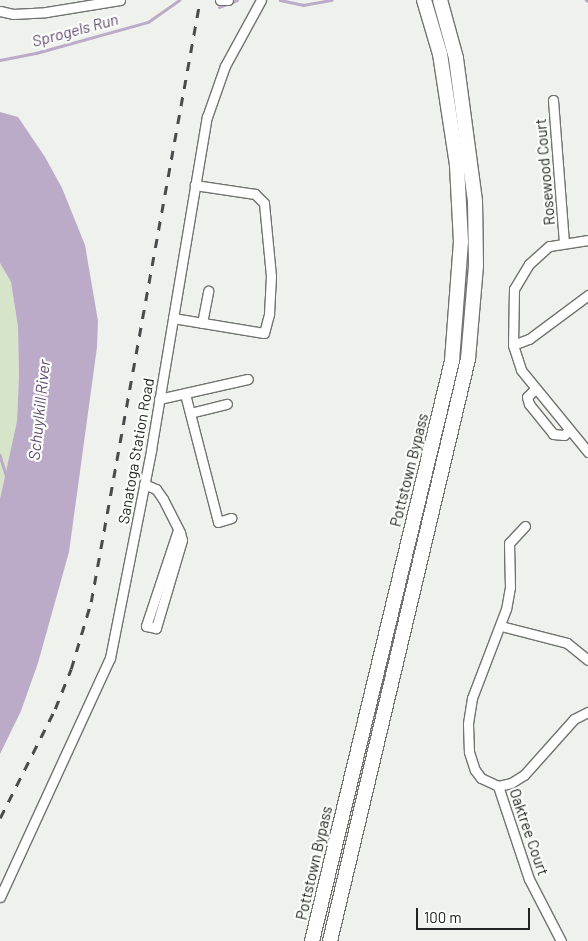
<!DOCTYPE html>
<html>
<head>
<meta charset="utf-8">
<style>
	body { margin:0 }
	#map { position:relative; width:588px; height:941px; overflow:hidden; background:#eef1ec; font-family:Barlow,sans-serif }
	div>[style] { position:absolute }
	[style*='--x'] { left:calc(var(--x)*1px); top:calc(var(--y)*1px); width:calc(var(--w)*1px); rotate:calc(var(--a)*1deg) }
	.green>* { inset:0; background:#d6e4ca }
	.water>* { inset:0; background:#bcabc8 }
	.stream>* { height:2.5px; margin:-1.25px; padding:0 1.25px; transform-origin:1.25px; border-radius:1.25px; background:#bcabc8 }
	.roads { filter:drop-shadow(1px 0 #71736f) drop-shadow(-1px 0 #71736f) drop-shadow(0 1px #71736f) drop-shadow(0 -1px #71736f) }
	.minor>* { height:9px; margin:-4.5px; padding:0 4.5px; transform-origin:4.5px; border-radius:4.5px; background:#fff }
	.highway>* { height:14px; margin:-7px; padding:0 7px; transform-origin:7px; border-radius:7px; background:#fff }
	.rail>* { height:2.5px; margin-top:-1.25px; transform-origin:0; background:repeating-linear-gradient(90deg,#4a4b4a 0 9px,transparent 0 18px) }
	span { translate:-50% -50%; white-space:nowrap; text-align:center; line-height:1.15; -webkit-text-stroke:4.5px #fbfef9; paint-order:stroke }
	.street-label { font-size:15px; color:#212221 }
	.water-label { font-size:16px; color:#624773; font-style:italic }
	.scale { position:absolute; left:416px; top:908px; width:114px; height:22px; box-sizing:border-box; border:2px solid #212221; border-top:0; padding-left:6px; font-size:15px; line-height:18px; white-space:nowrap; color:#212221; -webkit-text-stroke:4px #fbfef9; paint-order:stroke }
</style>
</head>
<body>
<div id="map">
	<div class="green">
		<i style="clip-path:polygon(0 263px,11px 282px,18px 327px,19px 376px,17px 421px,0 499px)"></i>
	</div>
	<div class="water">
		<i style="clip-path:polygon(0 112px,18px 117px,45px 157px,62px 188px,85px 245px,98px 321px,97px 347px,69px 552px,38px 663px,21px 711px,0 754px,0 499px,17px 421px,19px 376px,18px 327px,11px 282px,0 263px)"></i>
	</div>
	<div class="stream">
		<i style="--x:280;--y:0;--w:24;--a:12"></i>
		<i style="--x:303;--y:5;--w:29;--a:-10"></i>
		<i style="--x:586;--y:0;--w:2;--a:27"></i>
		<i style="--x:219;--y:7;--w:19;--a:-21"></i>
		<i style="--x:0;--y:60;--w:37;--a:-11"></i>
		<i style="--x:36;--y:53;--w:116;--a:-15.5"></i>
		<i style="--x:148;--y:22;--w:38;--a:-35"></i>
		<i style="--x:0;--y:455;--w:21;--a:73"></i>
	</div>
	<div class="roads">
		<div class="minor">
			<i style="--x:220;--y:0;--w:8;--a:0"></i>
			<i style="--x:0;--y:11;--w:13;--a:13"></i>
			<i style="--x:13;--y:14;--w:33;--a:-3"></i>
			<i style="--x:46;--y:12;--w:75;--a:-9.2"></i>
			<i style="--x:553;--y:100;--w:142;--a:85.6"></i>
			<i style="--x:588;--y:240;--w:39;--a:171"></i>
			<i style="--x:549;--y:246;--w:27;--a:138"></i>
			<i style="--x:529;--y:264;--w:29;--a:121"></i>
			<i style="--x:514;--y:289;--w:56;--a:91"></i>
			<i style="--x:513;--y:345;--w:26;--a:72"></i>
			<i style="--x:521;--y:370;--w:106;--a:50.7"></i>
			<i style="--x:173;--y:318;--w:92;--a:9.4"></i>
			<i style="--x:264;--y:333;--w:20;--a:-75"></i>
			<i style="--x:269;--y:314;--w:38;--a:-87"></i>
			<i style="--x:271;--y:276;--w:73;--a:-95.5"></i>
			<i style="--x:264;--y:203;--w:13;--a:-135"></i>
			<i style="--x:255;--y:194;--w:61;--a:-171.5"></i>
			<i style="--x:202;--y:323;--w:33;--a:-79"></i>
			<i style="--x:513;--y:345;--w:17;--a:-21"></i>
			<i style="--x:529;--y:339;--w:74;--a:-36.7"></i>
			<i style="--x:535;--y:389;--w:11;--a:135"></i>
			<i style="--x:527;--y:397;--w:7;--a:74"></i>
			<i style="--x:529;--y:404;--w:38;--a:51"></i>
			<i style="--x:553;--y:434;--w:11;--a:5"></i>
			<i style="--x:564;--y:435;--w:7;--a:-45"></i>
			<i style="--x:185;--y:394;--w:132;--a:75.5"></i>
			<i style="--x:218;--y:522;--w:14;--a:-17"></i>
			<i style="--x:159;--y:399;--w:91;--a:-12.7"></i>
			<i style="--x:190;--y:413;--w:38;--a:-14"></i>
			<i style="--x:144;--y:484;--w:13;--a:23"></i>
			<i style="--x:156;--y:489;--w:12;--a:55"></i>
			<i style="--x:163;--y:499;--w:38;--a:63"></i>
			<i style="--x:180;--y:533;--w:7;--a:74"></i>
			<i style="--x:182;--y:540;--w:92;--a:106.5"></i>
			<i style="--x:156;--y:628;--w:10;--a:-169"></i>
			<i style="--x:146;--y:626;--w:101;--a:-71.6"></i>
			<i style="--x:525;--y:526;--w:23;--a:133"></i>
			<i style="--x:509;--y:543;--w:44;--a:88.7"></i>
			<i style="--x:510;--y:587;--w:22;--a:100"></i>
			<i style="--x:506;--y:609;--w:95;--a:110.9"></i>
			<i style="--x:472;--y:698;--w:26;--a:99"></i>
			<i style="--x:468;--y:724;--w:28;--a:88"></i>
			<i style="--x:469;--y:752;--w:19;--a:72"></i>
			<i style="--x:475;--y:770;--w:10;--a:53"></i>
			<i style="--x:481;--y:778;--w:19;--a:25"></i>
			<i style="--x:498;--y:786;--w:13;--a:-13"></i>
			<i style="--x:511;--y:783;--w:15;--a:-32"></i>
			<i style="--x:524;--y:775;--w:75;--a:-48.2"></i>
			<i style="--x:574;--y:719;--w:16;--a:-27"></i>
			<i style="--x:501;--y:626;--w:68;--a:14.4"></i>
			<i style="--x:567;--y:643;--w:27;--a:39"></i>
			<i style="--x:498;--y:786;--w:98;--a:71.6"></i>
			<i style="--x:529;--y:879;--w:70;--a:62.7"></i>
			<i style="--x:0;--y:897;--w:263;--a:-65.3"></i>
			<i style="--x:110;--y:658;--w:212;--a:-78.8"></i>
			<i style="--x:151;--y:450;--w:338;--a:-80.5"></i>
			<i style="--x:207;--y:117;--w:54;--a:-70.6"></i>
			<i style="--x:225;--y:66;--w:75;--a:-61.4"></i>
		</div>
		<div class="highway">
			<i style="--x:312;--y:941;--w:597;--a:-76.43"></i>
			<i style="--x:452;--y:361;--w:119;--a:-85.7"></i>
			<i style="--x:461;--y:242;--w:77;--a:-93"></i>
			<i style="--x:457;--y:165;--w:112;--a:-98.7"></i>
			<i style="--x:440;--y:54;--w:56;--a:-106.5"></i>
			<i style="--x:330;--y:941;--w:598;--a:-76.66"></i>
			<i style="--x:468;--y:359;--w:94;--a:-85.1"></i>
			<i style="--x:476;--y:265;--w:64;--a:-90.9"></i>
			<i style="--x:475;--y:201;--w:144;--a:-97.6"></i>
			<i style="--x:456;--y:58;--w:60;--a:-105.4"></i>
		</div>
	</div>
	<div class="rail">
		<i style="--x:0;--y:818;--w:122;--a:-63.2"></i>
		<i style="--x:55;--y:709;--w:43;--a:-68.2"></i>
		<i style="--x:71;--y:669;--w:70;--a:-73.4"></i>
		<i style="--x:91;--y:602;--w:612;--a:-79.74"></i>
	</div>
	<div class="street-label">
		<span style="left:545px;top:172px;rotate:-95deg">Rosewood Court</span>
		<span style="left:136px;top:451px;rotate:-80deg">Sanatoga Station Road</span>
		<span style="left:409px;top:470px;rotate:-76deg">Pottstown Bypass</span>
		<span style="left:529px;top:832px;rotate:71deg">Oaktree Court</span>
		<span style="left:314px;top:863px;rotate:-77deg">Pottstown Bypass</span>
	</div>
	<div class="water-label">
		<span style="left:75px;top:30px;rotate:-15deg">Sprogels Run</span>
		<span style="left:39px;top:410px;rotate:-84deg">Schuylkill River</span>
	</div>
	<div class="scale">100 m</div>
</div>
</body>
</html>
